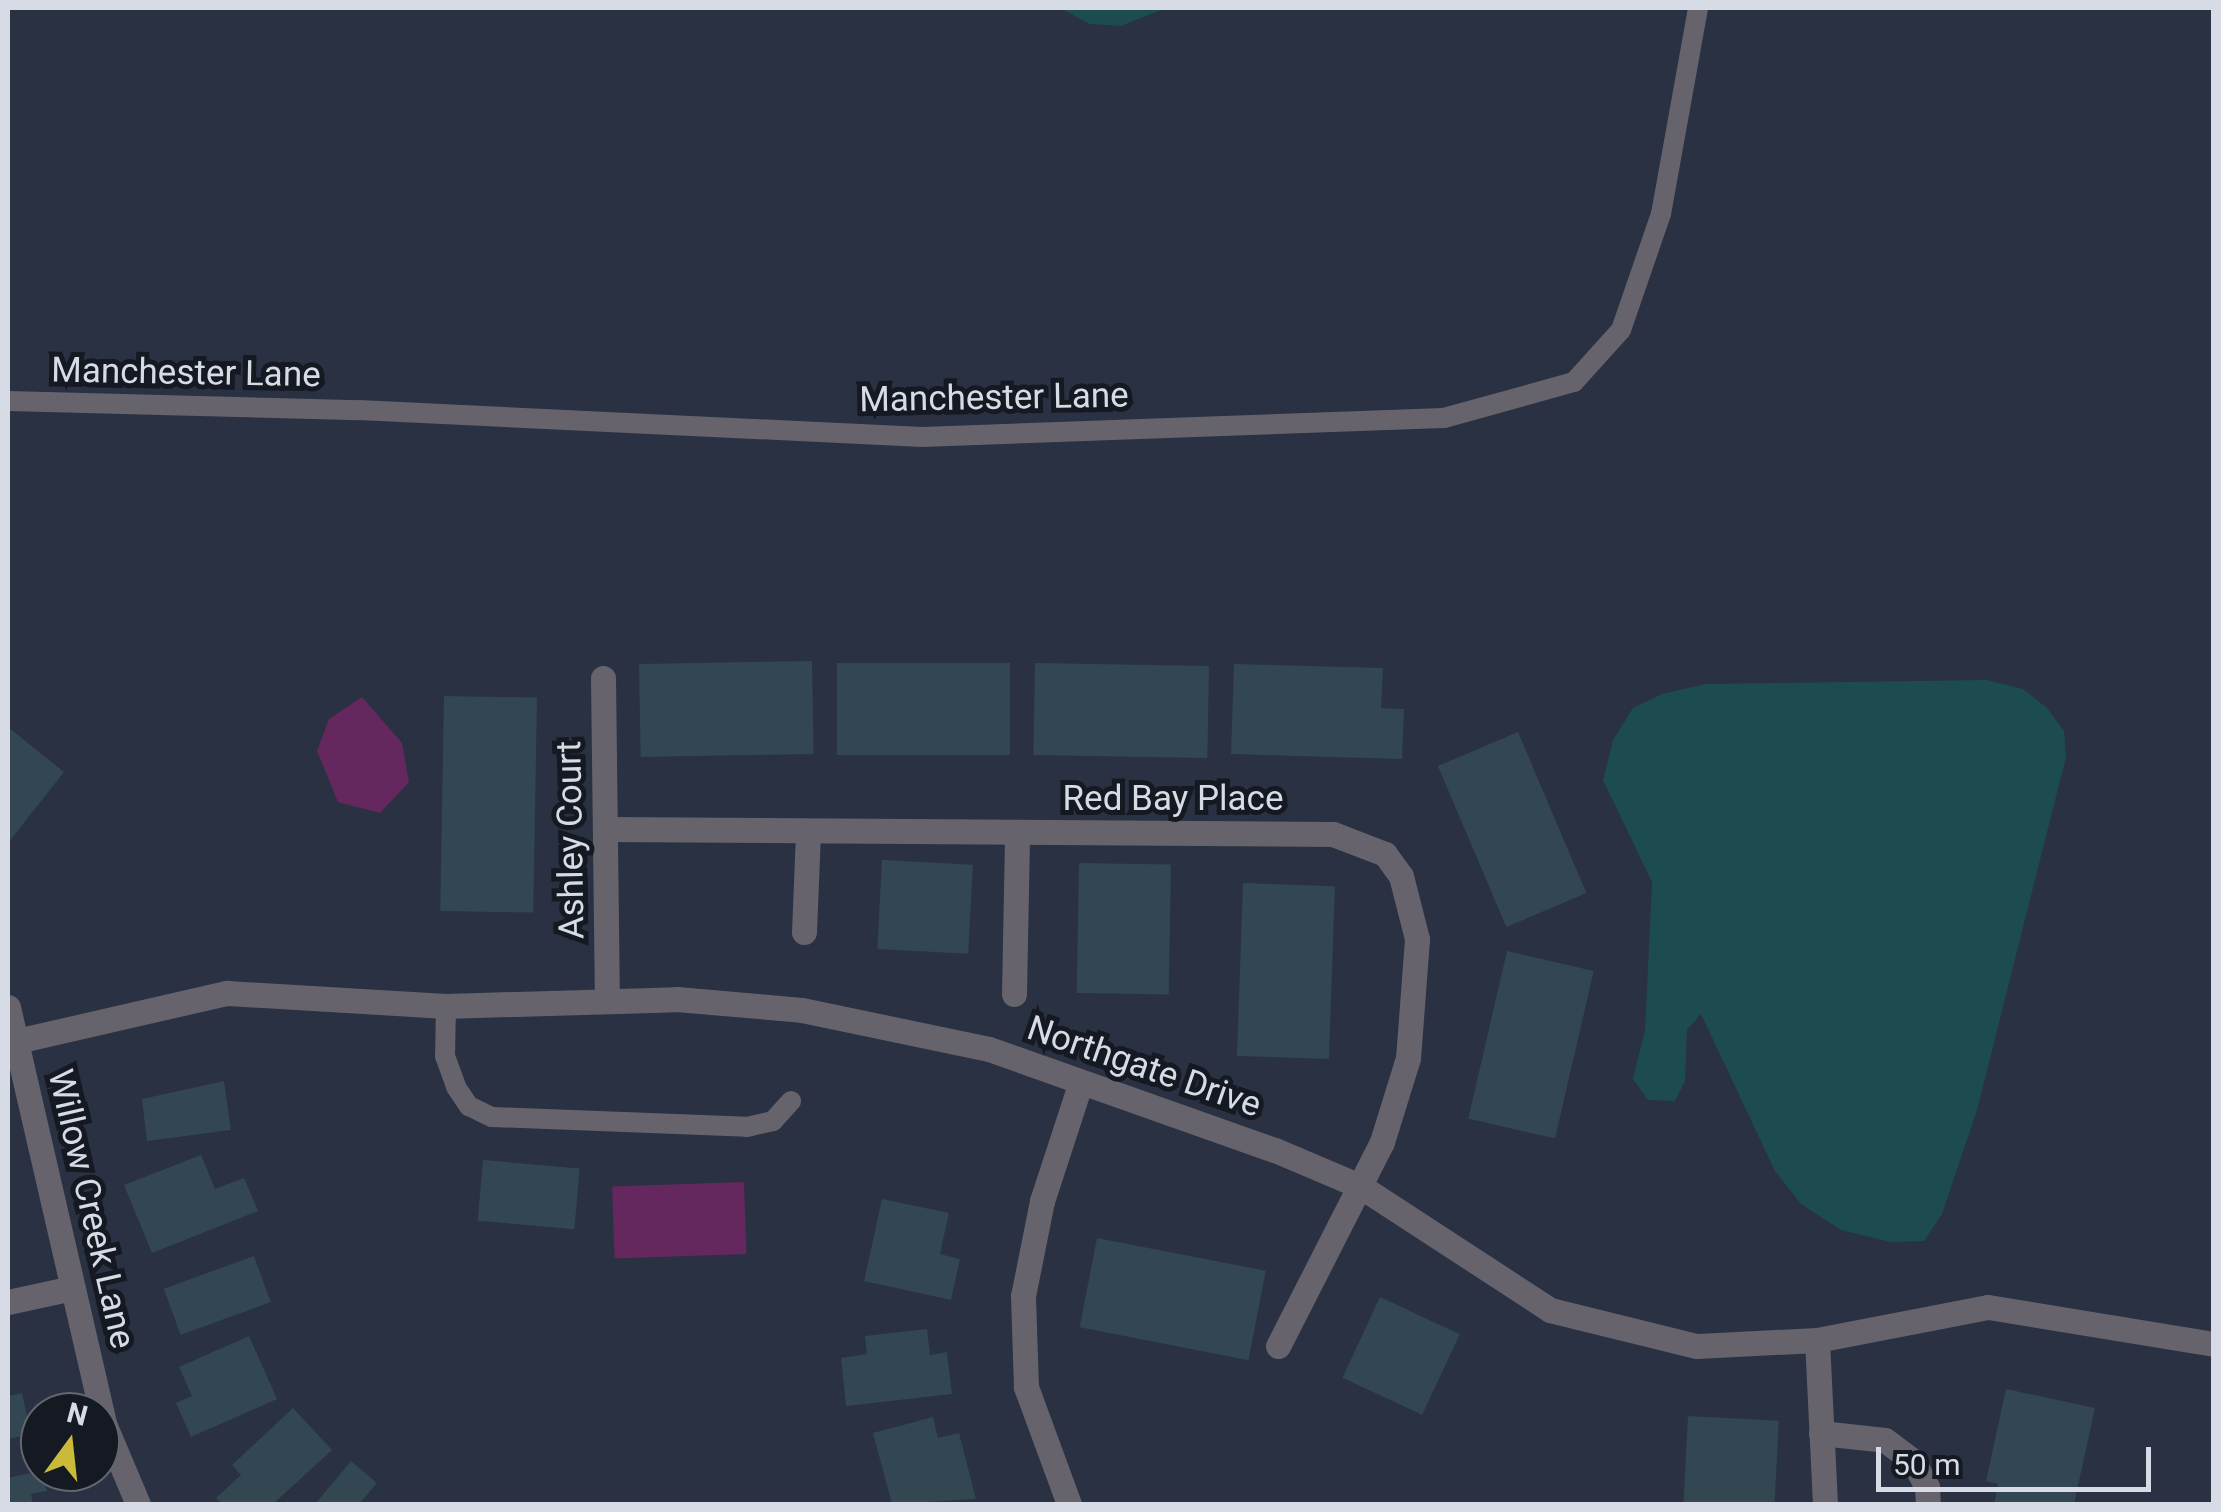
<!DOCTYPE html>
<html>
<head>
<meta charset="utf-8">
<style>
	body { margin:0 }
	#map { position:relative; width:2221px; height:1512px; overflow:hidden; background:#293142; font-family:Roboto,sans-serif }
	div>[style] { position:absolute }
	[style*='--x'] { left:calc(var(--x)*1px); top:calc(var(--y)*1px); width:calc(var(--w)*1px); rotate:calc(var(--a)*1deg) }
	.green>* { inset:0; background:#64285f; transform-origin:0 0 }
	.water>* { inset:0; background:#1d4c4f }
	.building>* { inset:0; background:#324752; transform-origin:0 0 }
	.lane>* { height:20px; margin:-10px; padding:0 10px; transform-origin:10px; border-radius:10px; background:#66636c }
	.street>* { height:25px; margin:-12.5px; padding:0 12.5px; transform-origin:12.5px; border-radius:12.5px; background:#66636c }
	span { translate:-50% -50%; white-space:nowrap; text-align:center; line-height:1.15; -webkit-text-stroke:10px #151921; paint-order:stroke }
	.street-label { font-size:35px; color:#d6dbe6 }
	.frame { position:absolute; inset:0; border:10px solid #d6dbe6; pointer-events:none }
	.north { position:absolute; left:20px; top:1392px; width:100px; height:100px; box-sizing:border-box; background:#151921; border:2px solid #626770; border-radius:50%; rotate:15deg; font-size:28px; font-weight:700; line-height:40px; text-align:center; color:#d6dbe6 }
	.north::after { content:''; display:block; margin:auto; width:35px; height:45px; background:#caba3a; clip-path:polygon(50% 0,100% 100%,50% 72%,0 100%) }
	.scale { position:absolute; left:1876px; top:1447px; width:275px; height:45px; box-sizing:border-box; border:5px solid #d6dbe6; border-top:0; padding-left:12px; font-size:30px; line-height:35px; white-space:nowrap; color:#d6dbe6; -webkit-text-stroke:8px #151921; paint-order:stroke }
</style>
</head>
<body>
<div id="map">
	<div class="green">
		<i style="clip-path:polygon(362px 697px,402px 743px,409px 782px,380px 813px,338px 802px,317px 751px,329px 719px)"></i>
		<i style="left:744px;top:1182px;width:72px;height:132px;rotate:88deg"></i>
	</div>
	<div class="water">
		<i style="clip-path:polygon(1060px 8px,1166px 8px,1121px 26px,1090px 24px)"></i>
		<i style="clip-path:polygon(1987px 680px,2023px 689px,2047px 708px,2064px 731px,2066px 757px,1977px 1110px,1942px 1214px,1924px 1241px,1891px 1242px,1841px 1230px,1801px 1204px,1775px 1171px,1701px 1014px,1687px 1030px,1685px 1081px,1675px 1101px,1648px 1100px,1633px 1079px,1645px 1030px,1652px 882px,1603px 780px,1613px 740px,1633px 708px,1662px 694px,1706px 684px)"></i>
	</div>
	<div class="building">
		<i style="left:812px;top:661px;width:93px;height:173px;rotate:89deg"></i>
		<i style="left:837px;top:663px;width:173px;height:92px"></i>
		<i style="left:1035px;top:663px;width:174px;height:92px;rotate:1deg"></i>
		<i style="clip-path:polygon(1234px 664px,1383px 668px,1381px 708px,1404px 709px,1402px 759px,1231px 754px)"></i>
		<i style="left:444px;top:696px;width:93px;height:215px;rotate:1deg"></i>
		<i style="clip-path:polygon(8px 727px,64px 772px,8px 843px)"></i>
		<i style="left:1518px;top:732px;width:175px;height:87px;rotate:67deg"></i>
		<i style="left:882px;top:860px;width:91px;height:89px;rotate:3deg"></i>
		<i style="left:1079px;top:863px;width:92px;height:130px;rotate:1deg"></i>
		<i style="left:1243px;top:883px;width:92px;height:173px;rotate:2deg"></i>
		<i style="left:1507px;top:951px;width:89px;height:172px;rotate:13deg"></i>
		<i style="clip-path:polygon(224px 1081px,231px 1130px,147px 1141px,142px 1099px)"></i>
		<i style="clip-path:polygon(201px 1155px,215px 1189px,244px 1178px,258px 1211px,152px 1253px,124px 1185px)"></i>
		<i style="left:483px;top:1160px;width:97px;height:61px;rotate:5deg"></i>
		<i style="clip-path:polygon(882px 1199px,949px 1213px,940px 1254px,960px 1259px,951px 1300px,864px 1281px)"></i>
		<i style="left:1097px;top:1238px;width:172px;height:91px;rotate:11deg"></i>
		<i style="left:254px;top:1256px;width:49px;height:96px;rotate:70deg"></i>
		<i style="left:1380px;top:1297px;width:88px;height:89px;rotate:25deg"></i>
		<i style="clip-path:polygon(927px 1329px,930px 1355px,947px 1352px,952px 1394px,846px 1406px,841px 1358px,867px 1354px,865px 1336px)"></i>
		<i style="clip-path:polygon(249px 1336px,277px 1399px,191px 1437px,176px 1403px,192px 1396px,179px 1367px)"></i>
		<i style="clip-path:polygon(2006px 1389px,2095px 1408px,2074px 1504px,1994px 1504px,1998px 1484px,1986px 1481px)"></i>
		<i style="clip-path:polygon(22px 1393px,31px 1434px,8px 1439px,8px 1396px)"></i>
		<i style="clip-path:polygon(293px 1408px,332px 1450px,273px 1504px,222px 1504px,216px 1498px,241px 1475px,232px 1465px)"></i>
		<i style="left:1688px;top:1416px;width:91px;height:88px;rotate:3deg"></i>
		<i style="clip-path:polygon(933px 1417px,938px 1438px,959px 1433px,976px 1499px,892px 1504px,873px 1433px)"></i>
		<i style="clip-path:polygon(351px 1461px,377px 1483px,359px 1504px,315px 1504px)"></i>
		<i style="clip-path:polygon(40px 1471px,47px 1491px,31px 1494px,33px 1504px,8px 1504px,8px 1478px)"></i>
	</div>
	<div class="lane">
		<i style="--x:8;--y:401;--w:351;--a:1.5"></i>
		<i style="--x:359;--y:410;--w:564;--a:2.75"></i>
		<i style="--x:922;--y:437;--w:522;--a:-2.08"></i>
		<i style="--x:1444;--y:418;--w:135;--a:-15.5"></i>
		<i style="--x:1574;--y:382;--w:70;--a:-47.9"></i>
		<i style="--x:1621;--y:330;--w:123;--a:-71"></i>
		<i style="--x:1661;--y:214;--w:209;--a:-79.8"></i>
		<i style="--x:446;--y:1006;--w:50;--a:91.1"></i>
		<i style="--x:445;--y:1056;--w:33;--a:70"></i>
		<i style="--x:456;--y:1087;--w:23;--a:56"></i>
		<i style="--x:469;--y:1106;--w:25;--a:26"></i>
		<i style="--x:492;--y:1117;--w:255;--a:2.2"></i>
		<i style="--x:747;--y:1127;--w:27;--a:-13"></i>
		<i style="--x:773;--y:1121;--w:27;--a:-48"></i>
	</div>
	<div class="street">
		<i style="--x:603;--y:678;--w:323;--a:89.3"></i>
		<i style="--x:606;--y:829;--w:727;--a:0.39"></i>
		<i style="--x:1333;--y:834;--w:56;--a:21"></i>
		<i style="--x:1385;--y:854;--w:27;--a:54"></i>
		<i style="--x:1401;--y:876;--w:65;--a:75.7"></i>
		<i style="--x:1417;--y:939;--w:119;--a:94.3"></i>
		<i style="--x:1408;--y:1058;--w:88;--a:107.2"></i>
		<i style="--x:1382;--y:1142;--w:229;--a:117"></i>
		<i style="--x:804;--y:932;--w:101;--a:-87.7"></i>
		<i style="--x:1014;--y:994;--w:161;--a:-88.9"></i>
		<i style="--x:8;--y:1007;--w:430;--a:77"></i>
		<i style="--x:105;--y:1426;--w:85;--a:67.1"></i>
		<i style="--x:8;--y:1043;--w:225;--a:-12.9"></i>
		<i style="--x:227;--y:993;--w:219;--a:3.4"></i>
		<i style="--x:446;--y:1006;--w:231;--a:-1.7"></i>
		<i style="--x:677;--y:999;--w:125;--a:5"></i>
		<i style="--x:802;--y:1010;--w:191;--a:11.8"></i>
		<i style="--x:989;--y:1049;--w:303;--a:19.5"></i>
		<i style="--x:1275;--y:1150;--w:92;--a:23"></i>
		<i style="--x:1360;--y:1186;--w:227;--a:33.1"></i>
		<i style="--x:1550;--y:1310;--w:151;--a:13.8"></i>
		<i style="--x:1697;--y:1346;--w:120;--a:-2.9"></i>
		<i style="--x:1817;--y:1340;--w:174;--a:-10.9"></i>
		<i style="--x:1988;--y:1307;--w:229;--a:9.3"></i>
		<i style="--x:8;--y:1302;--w:66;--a:-12.3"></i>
		<i style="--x:1817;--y:1340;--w:164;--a:87.2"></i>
		<i style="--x:1821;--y:1433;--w:64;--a:6.2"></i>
		<i style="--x:1885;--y:1440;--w:35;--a:37"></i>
		<i style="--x:1913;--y:1461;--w:30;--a:62"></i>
		<i style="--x:1927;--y:1487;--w:17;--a:87"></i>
		<i style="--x:1069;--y:1504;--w:125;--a:-110.2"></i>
		<i style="--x:1026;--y:1387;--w:91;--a:-91.9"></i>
		<i style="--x:1023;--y:1296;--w:97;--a:-78.7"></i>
		<i style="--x:1042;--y:1201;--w:125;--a:-71.9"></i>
	</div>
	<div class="street-label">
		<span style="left:186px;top:373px;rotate:1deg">Manchester Lane</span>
		<span style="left:994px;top:398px;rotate:-1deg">Manchester Lane</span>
		<span style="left:1173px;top:799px">Red Bay Place</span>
		<span style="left:571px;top:840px;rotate:-91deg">Ashley Court</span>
		<span style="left:1144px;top:1067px;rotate:19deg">Northgate Drive</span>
		<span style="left:91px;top:1209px;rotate:77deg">Willow Creek Lane</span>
	</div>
	<div class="frame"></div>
	<div class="north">N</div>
	<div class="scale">50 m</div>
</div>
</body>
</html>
